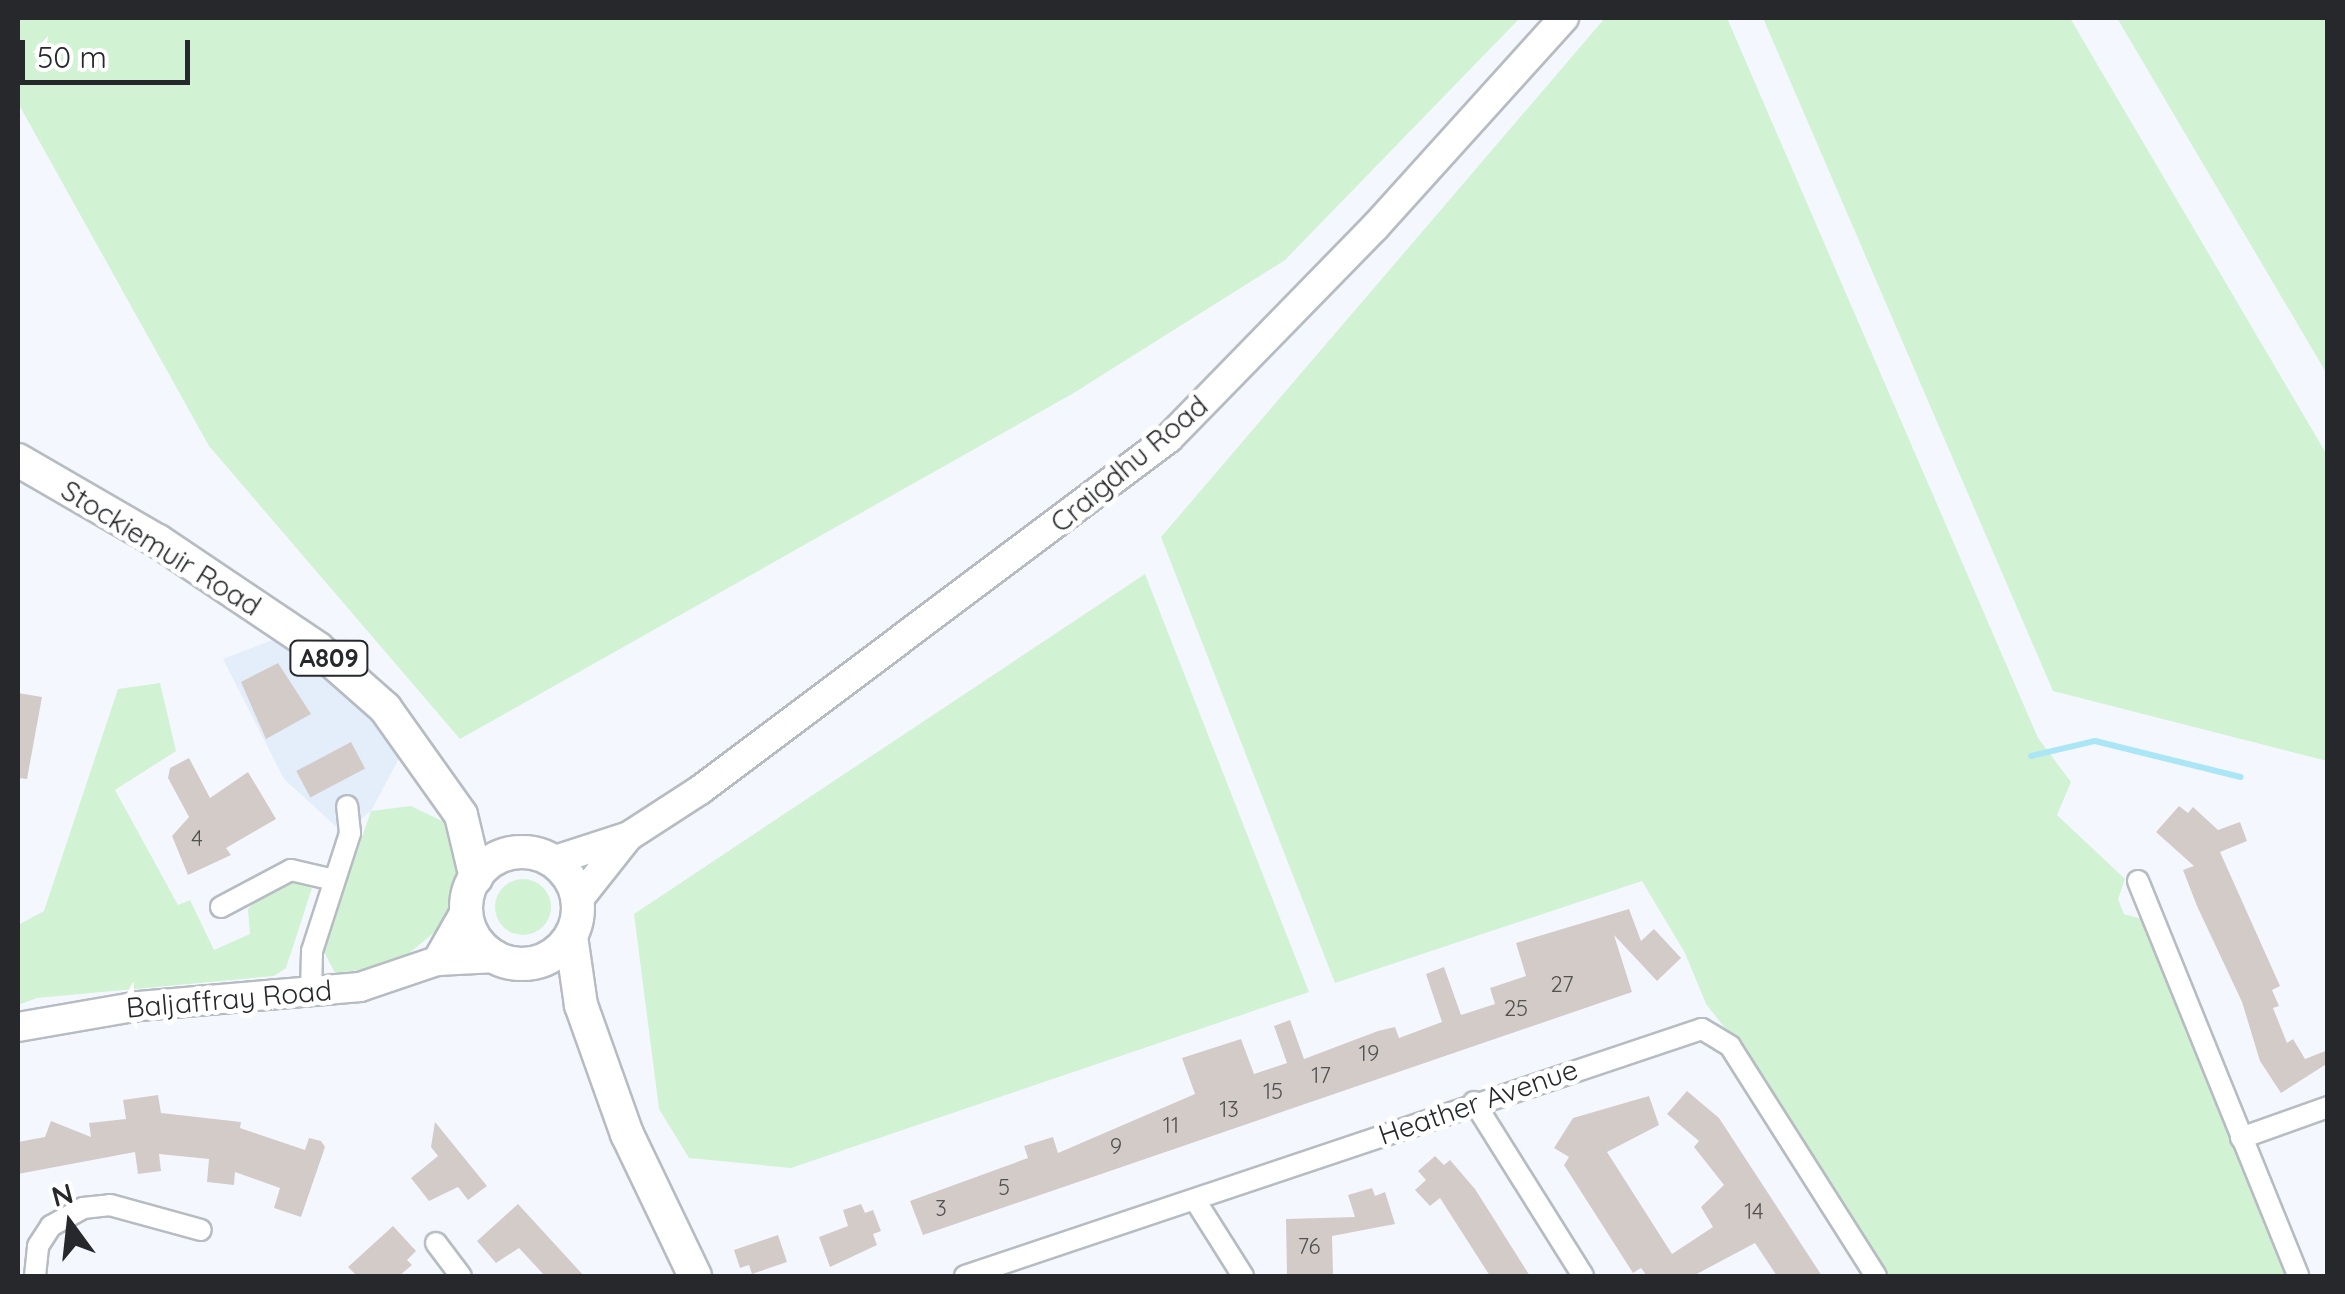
<!DOCTYPE html>
<html>
<head>
<meta charset="utf-8">
<style>
	body { margin:0 }
	#map { position:relative; width:2345px; height:1294px; overflow:hidden; background:#f4f8fe; font-family:Quicksand,sans-serif }
	div>[style] { position:absolute }
	[style*='--x'] { left:calc(var(--x)*1px); top:calc(var(--y)*1px); width:calc(var(--w)*1px); rotate:calc(var(--a)*1deg) }
	.built>* { inset:0; background:#e4eefb }
	.green>* { inset:0; background:#d1f2d3 }
	.round { border-radius:50% }
	.stream>* { height:6px; margin:-3px; padding:0 3px; transform-origin:3px; border-radius:3px; background:#aae6f5 }
	.building>* { inset:0; background:#d3cbc7; transform-origin:0 0 }
	.roads { filter:drop-shadow(2px 0 #b7bcc3) drop-shadow(-2px 0 #b7bcc3) drop-shadow(0 2px #b7bcc3) drop-shadow(0 -2px #b7bcc3) }
	.street>* { height:20px; margin:-10px; padding:0 10px; transform-origin:10px; border-radius:10px; background:#fff }
	.secondary>* { height:28px; margin:-14px; padding:0 14px; transform-origin:14px; border-radius:14px; background:#fff }
	.primary>* { height:32px; margin:-16px; padding:0 16px; transform-origin:16px; border-radius:16px; background:#fff }
	.primary>.ring { margin:-16px; padding:0; box-sizing:content-box; background:none; border:32px solid #fff; border-radius:50% }
	span { translate:-50% -50%; white-space:nowrap; text-align:center; line-height:1.15; -webkit-text-stroke:10px #fff; paint-order:stroke }
	.number-label { font-size:22px; color:#515152 }
	.number-label span { -webkit-text-stroke-width:0 }
	.shield-label span { padding:2px 8px; background:#fff; border:2px solid; border-radius:8px; -webkit-text-stroke-width:0 }
	.shield-label { font-size:25px; color:#26282b; font-weight:700 }
	.street-label { font-size:28px; color:#26282b }
	.frame { position:absolute; inset:0; border:20px solid #26282b; pointer-events:none }
	.north { position:absolute; left:20px; top:1174px; width:100px; height:100px; -webkit-text-stroke:8px #fff; paint-order:stroke; rotate:345deg; font-size:28px; font-weight:700; line-height:40px; text-align:center; color:#26282b }
	.north::after { content:''; display:block; margin:auto; width:35px; height:45px; background:#26282b; clip-path:polygon(50% 0,100% 100%,50% 72%,0 100%) }
	.scale { position:absolute; left:20px; top:40px; width:170px; height:45px; box-sizing:border-box; border:5px solid #26282b; border-top:0; padding-left:12px; font-size:30px; line-height:35px; white-space:nowrap; color:#26282b; -webkit-text-stroke:8px #fff; paint-order:stroke }
</style>
</head>
<body>
<div id="map">
	<div class="built">
		<i style="clip-path:polygon(275px 639px,346px 686px,403px 751px,371px 811px,343px 833px,284px 779px,223px 659px)"></i>
	</div>
	<div class="green">
		<i style="clip-path:polygon(18px 18px,1520px 18px,1285px 260px,1072px 394px,460px 739px,209px 446px,18px 103px)"></i>
		<i style="clip-path:polygon(1605px 18px,1727px 18px,2038px 738px,2071px 782px,2057px 815px,2125px 879px,2118px 899px,2124px 914px,2142px 919px,2287px 1276px,1887px 1276px,1751px 1061px,1706px 1004px,1685px 953px,1642px 881px,1335px 983px,1161px 537px)"></i>
		<i style="clip-path:polygon(1763px 18px,2070px 18px,2327px 455px,2327px 761px,2053px 691px)"></i>
		<i style="clip-path:polygon(2117px 18px,2327px 18px,2327px 374px)"></i>
		<i style="clip-path:polygon(1145px 574px,1309px 992px,791px 1168px,689px 1158px,659px 1109px,634px 914px)"></i>
		<i style="clip-path:polygon(160px 683px,176px 751px,115px 790px,178px 905px,190px 900px,214px 950px,250px 934px,248px 909px,258px 899px,294px 881px,312px 888px,286px 968px,274px 976px,37px 998px,18px 1005px,18px 925px,44px 911px,118px 689px)"></i>
		<i style="clip-path:polygon(411px 806px,444px 822px,461px 879px,457px 899px,442px 926px,407px 955px,377px 968px,335px 973px,323px 950px,371px 811px)"></i>
		<i class="round" style="left:495px;top:879px;width:56px;height:56px"></i>
	</div>
	<div class="stream">
		<i style="--x:2031;--y:756;--w:66;--a:-13.2"></i>
		<i style="--x:2095;--y:741;--w:150;--a:13.9"></i>
	</div>
	<div class="building">
		<i style="clip-path:polygon(278px 663px,311px 714px,266px 739px,241px 682px)"></i>
		<i style="clip-path:polygon(18px 693px,42px 697px,27px 779px,18px 778px)"></i>
		<i style="left:351px;top:742px;width:30px;height:62px;rotate:62deg"></i>
		<i style="clip-path:polygon(189px 758px,210px 798px,248px 772px,276px 819px,226px 848px,231px 855px,188px 875px,172px 836px,189px 817px,168px 778px,170px 768px)"></i>
		<i style="clip-path:polygon(2179px 806px,2188px 813px,2193px 807px,2218px 830px,2240px 822px,2247px 841px,2220px 852px,2280px 986px,2272px 990px,2279px 1006px,2273px 1008px,2287px 1043px,2293px 1039px,2305px 1059px,2328px 1050px,2328px 1063px,2281px 1093px,2260px 1061px,2242px 1002px,2197px 906px,2183px 870px,2194px 866px,2156px 832px)"></i>
		<i style="clip-path:polygon(1629px 909px,1641px 941px,1654px 929px,1681px 958px,1657px 981px,1614px 935px,1632px 992px,923px 1235px,910px 1201px,1028px 1158px,1024px 1146px,1053px 1137px,1058px 1153px,1195px 1094px,1182px 1058px,1241px 1039px,1254px 1074px,1287px 1063px,1274px 1026px,1290px 1020px,1304px 1059px,1378px 1031px,1395px 1027px,1399px 1038px,1442px 1022px,1426px 974px,1444px 967px,1461px 1015px,1495px 1004px,1490px 988px,1526px 976px,1516px 943px)"></i>
		<i style="clip-path:polygon(1687px 1091px,1719px 1118px,1822px 1276px,1777px 1276px,1755px 1243px,1693px 1276px,1647px 1276px,1641px 1268px,1633px 1273px,1564px 1165px,1569px 1157px,1554px 1148px,1573px 1118px,1649px 1096px,1659px 1125px,1607px 1152px,1672px 1254px,1713px 1227px,1701px 1207px,1724px 1185px,1694px 1147px,1699px 1141px,1667px 1114px)"></i>
		<i style="clip-path:polygon(158px 1095px,161px 1113px,241px 1122px,240px 1128px,305px 1150px,309px 1138px,321px 1141px,325px 1147px,301px 1217px,274px 1208px,280px 1188px,235px 1172px,234px 1185px,207px 1182px,209px 1159px,159px 1154px,161px 1171px,138px 1174px,135px 1152px,18px 1174px,18px 1142px,45px 1137px,51px 1121px,91px 1137px,89px 1123px,126px 1119px,123px 1100px)"></i>
		<i style="clip-path:polygon(435px 1122px,487px 1186px,468px 1200px,458px 1187px,429px 1201px,411px 1178px,438px 1156px,431px 1147px)"></i>
		<i style="clip-path:polygon(1435px 1156px,1444px 1165px,1450px 1160px,1475px 1189px,1530px 1276px,1490px 1276px,1440px 1198px,1430px 1206px,1415px 1190px,1426px 1180px,1418px 1171px)"></i>
		<i style="clip-path:polygon(1372px 1188px,1375px 1196px,1385px 1192px,1395px 1224px,1332px 1236px,1333px 1274px,1287px 1275px,1286px 1219px,1355px 1217px,1348px 1195px)"></i>
		<i style="clip-path:polygon(518px 1204px,584px 1276px,545px 1276px,519px 1248px,496px 1263px,477px 1241px)"></i>
		<i style="clip-path:polygon(861px 1204px,865px 1213px,873px 1210px,881px 1231px,873px 1234px,877px 1245px,830px 1267px,819px 1237px,848px 1226px,843px 1210px)"></i>
		<i style="clip-path:polygon(393px 1226px,416px 1251px,407px 1260px,412px 1265px,399px 1276px,357px 1276px,348px 1267px)"></i>
		<i style="clip-path:polygon(778px 1235px,787px 1262px,752px 1274px,749px 1265px,740px 1268px,734px 1250px)"></i>
	</div>
	<div class="roads">
		<div class="street">
			<i style="--x:2138;--y:881;--w:426;--a:67.9"></i>
			<i style="--x:221;--y:907;--w:79;--a:-27.9"></i>
			<i style="--x:291;--y:870;--w:44;--a:13.1"></i>
			<i style="--x:311;--y:993;--w:42;--a:-88.6"></i>
			<i style="--x:312;--y:951;--w:124;--a:-72.1"></i>
			<i style="--x:350;--y:833;--w:27;--a:-96"></i>
			<i style="--x:1474;--y:1102;--w:205;--a:57.9"></i>
			<i style="--x:2241;--y:1138;--w:92;--a:-19.6"></i>
			<i style="--x:1195;--y:1200;--w:90;--a:57.7"></i>
			<i style="--x:436;--y:1243;--w:41;--a:52.9"></i>
			<i style="--x:35;--y:1276;--w:30;--a:-84"></i>
			<i style="--x:38;--y:1246;--w:24;--a:-57"></i>
			<i style="--x:51;--y:1226;--w:37;--a:-29"></i>
			<i style="--x:83;--y:1208;--w:27;--a:-6"></i>
			<i style="--x:110;--y:1205;--w:94;--a:15.4"></i>
			<i style="--x:965;--y:1276;--w:777;--a:-18.53"></i>
			<i style="--x:1702;--y:1029;--w:33;--a:31"></i>
			<i style="--x:1730;--y:1046;--w:272;--a:57.6"></i>
		</div>
		<div class="secondary">
			<i style="--x:552;--y:861;--w:81;--a:-18"></i>
			<i style="--x:629;--y:836;--w:85;--a:-32.9"></i>
			<i style="--x:700;--y:790;--w:586;--a:-36.89"></i>
			<i style="--x:1169;--y:438;--w:295;--a:-45.7"></i>
			<i style="--x:1375;--y:227;--w:282;--a:-47.9"></i>
			<i style="--x:578;--y:900;--w:80;--a:-51.6"></i>
			<i style="--x:437;--y:961;--w:59;--a:-60.4"></i>
			<i style="--x:18;--y:1027;--w:123;--a:-9.8"></i>
			<i style="--x:139;--y:1006;--w:222;--a:-4.9"></i>
			<i style="--x:360;--y:987;--w:81;--a:-18.7"></i>
			<i style="--x:437;--y:961;--w:59;--a:-2.9"></i>
		</div>
		<div class="primary">
			<i style="--x:18;--y:460;--w:162;--a:30.1"></i>
			<i style="--x:158;--y:541;--w:192;--a:33.9"></i>
			<i style="--x:317;--y:648;--w:91;--a:41.4"></i>
			<i style="--x:385;--y:708;--w:131;--a:54.6"></i>
			<i style="--x:461;--y:815;--w:65;--a:76.6"></i>
			<i class="ring" style="left:466px;top:852px;width:80px;height:80px"></i>
			<i style="--x:571;--y:936;--w:70;--a:81.8"></i>
			<i style="--x:581;--y:1005;--w:137;--a:70.4"></i>
			<i style="--x:627;--y:1134;--w:157;--a:64.4"></i>
		</div>
	</div>
	<div class="number-label">
		<span style="left:197px;top:839px">4</span>
		<span style="left:1562px;top:985px">27</span>
		<span style="left:1516px;top:1009px">25</span>
		<span style="left:1369px;top:1054px">19</span>
		<span style="left:1321px;top:1076px">17</span>
		<span style="left:1273px;top:1092px">15</span>
		<span style="left:1229px;top:1110px">13</span>
		<span style="left:1171px;top:1126px">11</span>
		<span style="left:1116px;top:1147px">9</span>
		<span style="left:1004px;top:1188px">5</span>
		<span style="left:941px;top:1209px">3</span>
		<span style="left:1754px;top:1212px">14</span>
		<span style="left:1309px;top:1247px">76</span>
	</div>
	<div class="shield-label">
		<span style="left:329px;top:658px">A809</span>
	</div>
	<div class="street-label">
		<span style="left:1129px;top:464px;rotate:-40deg">Craigdhu Road</span>
		<span style="left:161px;top:548px;rotate:32deg">Stockiemuir Road</span>
		<span style="left:229px;top:999px;rotate:-5deg">Baljaffray Road</span>
		<span style="left:1478px;top:1102px;rotate:-19deg">Heather Avenue</span>
	</div>
	<div class="frame"></div>
	<div class="north">N</div>
	<div class="scale">50 m</div>
</div>
</body>
</html>
